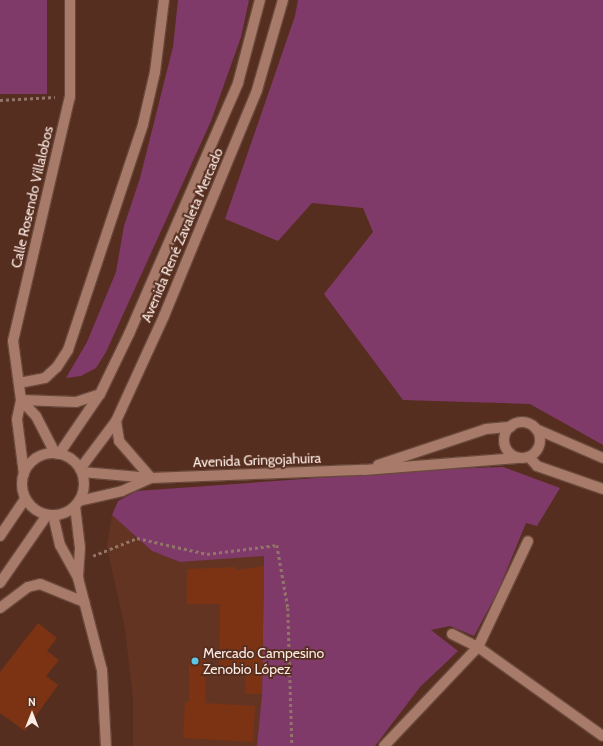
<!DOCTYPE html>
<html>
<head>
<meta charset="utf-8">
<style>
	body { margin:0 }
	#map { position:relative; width:603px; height:746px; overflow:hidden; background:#562e1f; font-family:Cabin,sans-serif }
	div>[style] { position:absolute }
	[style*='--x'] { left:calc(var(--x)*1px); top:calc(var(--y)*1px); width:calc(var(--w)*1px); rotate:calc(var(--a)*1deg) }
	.built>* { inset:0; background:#633422 }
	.green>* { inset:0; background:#803a69; transform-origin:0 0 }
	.building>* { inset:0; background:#7c3313 }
	.path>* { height:2.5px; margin-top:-1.25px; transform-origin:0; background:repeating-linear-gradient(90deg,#937468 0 3px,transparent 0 6px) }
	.roads { filter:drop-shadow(1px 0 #68493c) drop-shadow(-1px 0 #68493c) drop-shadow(0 1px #68493c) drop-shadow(0 -1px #68493c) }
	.minor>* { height:10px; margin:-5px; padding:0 5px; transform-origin:5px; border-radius:5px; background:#a87a69 }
	.secondary>* { height:10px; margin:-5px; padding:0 5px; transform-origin:5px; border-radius:5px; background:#a87a69 }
	.secondary>.ring { margin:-5px; padding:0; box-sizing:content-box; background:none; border:10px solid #a87a69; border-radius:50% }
	.dots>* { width:11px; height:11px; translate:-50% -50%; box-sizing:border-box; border:2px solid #562e1f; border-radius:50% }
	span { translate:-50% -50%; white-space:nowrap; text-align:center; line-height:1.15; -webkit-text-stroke:3.5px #562e1f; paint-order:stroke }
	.street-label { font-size:14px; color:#fcece6 }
	.poi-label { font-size:14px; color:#fcece6 }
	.left { translate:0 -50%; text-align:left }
	.north { position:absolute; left:12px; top:694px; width:40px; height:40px; -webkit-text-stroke:3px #562e1f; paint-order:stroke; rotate:0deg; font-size:11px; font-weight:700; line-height:16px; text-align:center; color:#fcece6 }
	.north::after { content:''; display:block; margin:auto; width:14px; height:18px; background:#fcece6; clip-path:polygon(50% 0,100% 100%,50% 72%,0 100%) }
</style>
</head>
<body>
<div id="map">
	<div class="built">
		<i style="clip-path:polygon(112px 515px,152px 551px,180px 562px,264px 555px,262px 694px,257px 746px,133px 746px,133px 698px,125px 629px,107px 547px)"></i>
	</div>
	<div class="green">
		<i style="left:0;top:0;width:47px;height:94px"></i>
		<i style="clip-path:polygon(178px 0,249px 0,241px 37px,211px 121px,106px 352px,96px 368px,81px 376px,66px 378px,87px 342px,116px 272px,124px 226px,140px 178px,173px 47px)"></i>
		<i style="clip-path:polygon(298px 0,603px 0,603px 445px,530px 404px,403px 400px,324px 294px,373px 232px,363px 208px,312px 203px,278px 241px,225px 219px,295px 16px)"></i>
		<i style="clip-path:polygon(503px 467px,560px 488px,537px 526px,526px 523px,498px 591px,474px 636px,450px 626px,431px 630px,458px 651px,420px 687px,375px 746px,257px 746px,262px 694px,264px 556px,180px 562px,152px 551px,112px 515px,118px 501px,137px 491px,441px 469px)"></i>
	</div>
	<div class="building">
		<i style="clip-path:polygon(264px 566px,262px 694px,245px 694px,246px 668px,219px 668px,220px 604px,187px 604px,187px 569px,236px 567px,236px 570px)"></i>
		<i style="clip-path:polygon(38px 623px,57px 638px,47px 651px,59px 660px,46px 676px,58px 685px,25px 731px,0 713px,0 672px)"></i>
		<i style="clip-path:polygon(189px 658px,205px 658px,205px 703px,255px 706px,253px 742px,183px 738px,185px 702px,189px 702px)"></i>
	</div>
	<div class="path">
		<i style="--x:0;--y:100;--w:55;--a:-3.1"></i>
		<i style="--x:93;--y:556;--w:48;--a:-22.2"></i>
		<i style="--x:137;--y:538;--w:72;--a:12.9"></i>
		<i style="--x:207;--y:554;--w:71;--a:-7.3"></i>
		<i style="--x:277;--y:545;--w:64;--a:80.1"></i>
		<i style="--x:288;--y:608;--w:138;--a:88.3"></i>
	</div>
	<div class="roads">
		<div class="minor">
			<i style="--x:19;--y:383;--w:26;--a:-11"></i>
			<i style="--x:45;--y:378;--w:16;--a:-43"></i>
			<i style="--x:57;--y:367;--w:20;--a:-57"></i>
			<i style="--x:68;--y:350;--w:238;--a:-71.6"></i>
			<i style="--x:143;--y:124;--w:53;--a:-77"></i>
			<i style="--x:155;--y:72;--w:73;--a:-82.9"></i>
			<i style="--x:452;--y:634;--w:29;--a:27"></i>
			<i style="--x:478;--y:647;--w:153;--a:35.5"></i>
			<i style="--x:384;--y:746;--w:137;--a:-46.5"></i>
			<i style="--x:478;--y:647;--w:117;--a:-64.7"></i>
		</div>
		<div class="secondary">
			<i style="--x:21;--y:400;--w:55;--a:2.1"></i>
			<i style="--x:76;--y:402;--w:25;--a:-18"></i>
			<i style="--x:21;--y:400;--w:22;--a:47"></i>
			<i style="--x:36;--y:416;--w:42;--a:62.8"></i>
			<i style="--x:116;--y:421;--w:20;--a:81"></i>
			<i style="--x:119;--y:441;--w:49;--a:49.1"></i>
			<i class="ring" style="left:504px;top:422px;width:26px;height:26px"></i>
			<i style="--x:536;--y:429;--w:73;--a:23.4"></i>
			<i class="ring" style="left:22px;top:453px;width:52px;height:52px"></i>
			<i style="--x:59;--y:454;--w:73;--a:-55.7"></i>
			<i style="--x:100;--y:394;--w:67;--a:-64.2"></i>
			<i style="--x:129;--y:334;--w:274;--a:-66.5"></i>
			<i style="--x:238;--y:83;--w:86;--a:-75.2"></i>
			<i style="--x:529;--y:457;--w:12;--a:48"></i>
			<i style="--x:537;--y:466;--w:70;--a:19.2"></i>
			<i style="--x:378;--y:465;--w:114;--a:-18.4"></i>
			<i style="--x:486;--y:429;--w:25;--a:-5"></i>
			<i style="--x:80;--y:469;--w:60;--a:-53.1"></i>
			<i style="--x:116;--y:421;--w:115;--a:-65.4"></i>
			<i style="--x:164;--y:316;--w:244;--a:-67.6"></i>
			<i style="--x:257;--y:90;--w:94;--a:-73.9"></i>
			<i style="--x:82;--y:472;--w:69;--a:5"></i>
			<i style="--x:151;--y:478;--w:213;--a:-2.2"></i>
			<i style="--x:364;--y:470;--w:154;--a:-4.5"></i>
			<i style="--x:24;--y:474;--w:55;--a:-97.3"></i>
			<i style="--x:17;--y:419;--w:19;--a:-78"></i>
			<i style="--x:21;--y:400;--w:60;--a:-97.7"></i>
			<i style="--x:13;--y:341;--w:251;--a:-76.9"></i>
			<i style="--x:70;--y:97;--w:97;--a:-90"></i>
			<i style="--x:79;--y:501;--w:44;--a:-13.1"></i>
			<i style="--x:122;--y:491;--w:30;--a:-24"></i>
			<i style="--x:75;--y:506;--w:42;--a:83.2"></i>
			<i style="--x:80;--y:548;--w:30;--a:94"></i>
			<i style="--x:53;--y:515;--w:31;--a:77"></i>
			<i style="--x:60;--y:545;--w:38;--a:61"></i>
			<i style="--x:78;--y:578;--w:95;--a:75.4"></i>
			<i style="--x:102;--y:670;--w:76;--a:87"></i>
			<i style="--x:0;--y:536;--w:45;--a:-56"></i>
			<i style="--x:0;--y:583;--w:83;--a:-55.3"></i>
			<i style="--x:0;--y:608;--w:35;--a:-37"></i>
			<i style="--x:28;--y:587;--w:12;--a:-14"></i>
			<i style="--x:40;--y:584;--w:48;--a:22.2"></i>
		</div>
	</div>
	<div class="dots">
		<i style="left:195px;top:661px;background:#5dc7e8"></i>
	</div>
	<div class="street-label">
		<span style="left:32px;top:197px;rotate:-77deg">Calle Rosendo Villalobos</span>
		<span style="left:182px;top:235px;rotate:-67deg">Avenida René Zavaleta Mercado</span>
		<span style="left:257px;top:460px;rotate:-2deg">Avenida Gringojahuira</span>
	</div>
	<div class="poi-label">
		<span class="left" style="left:203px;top:661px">Mercado Campesino<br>Zenobio López</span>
	</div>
	<div class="north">N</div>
</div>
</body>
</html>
